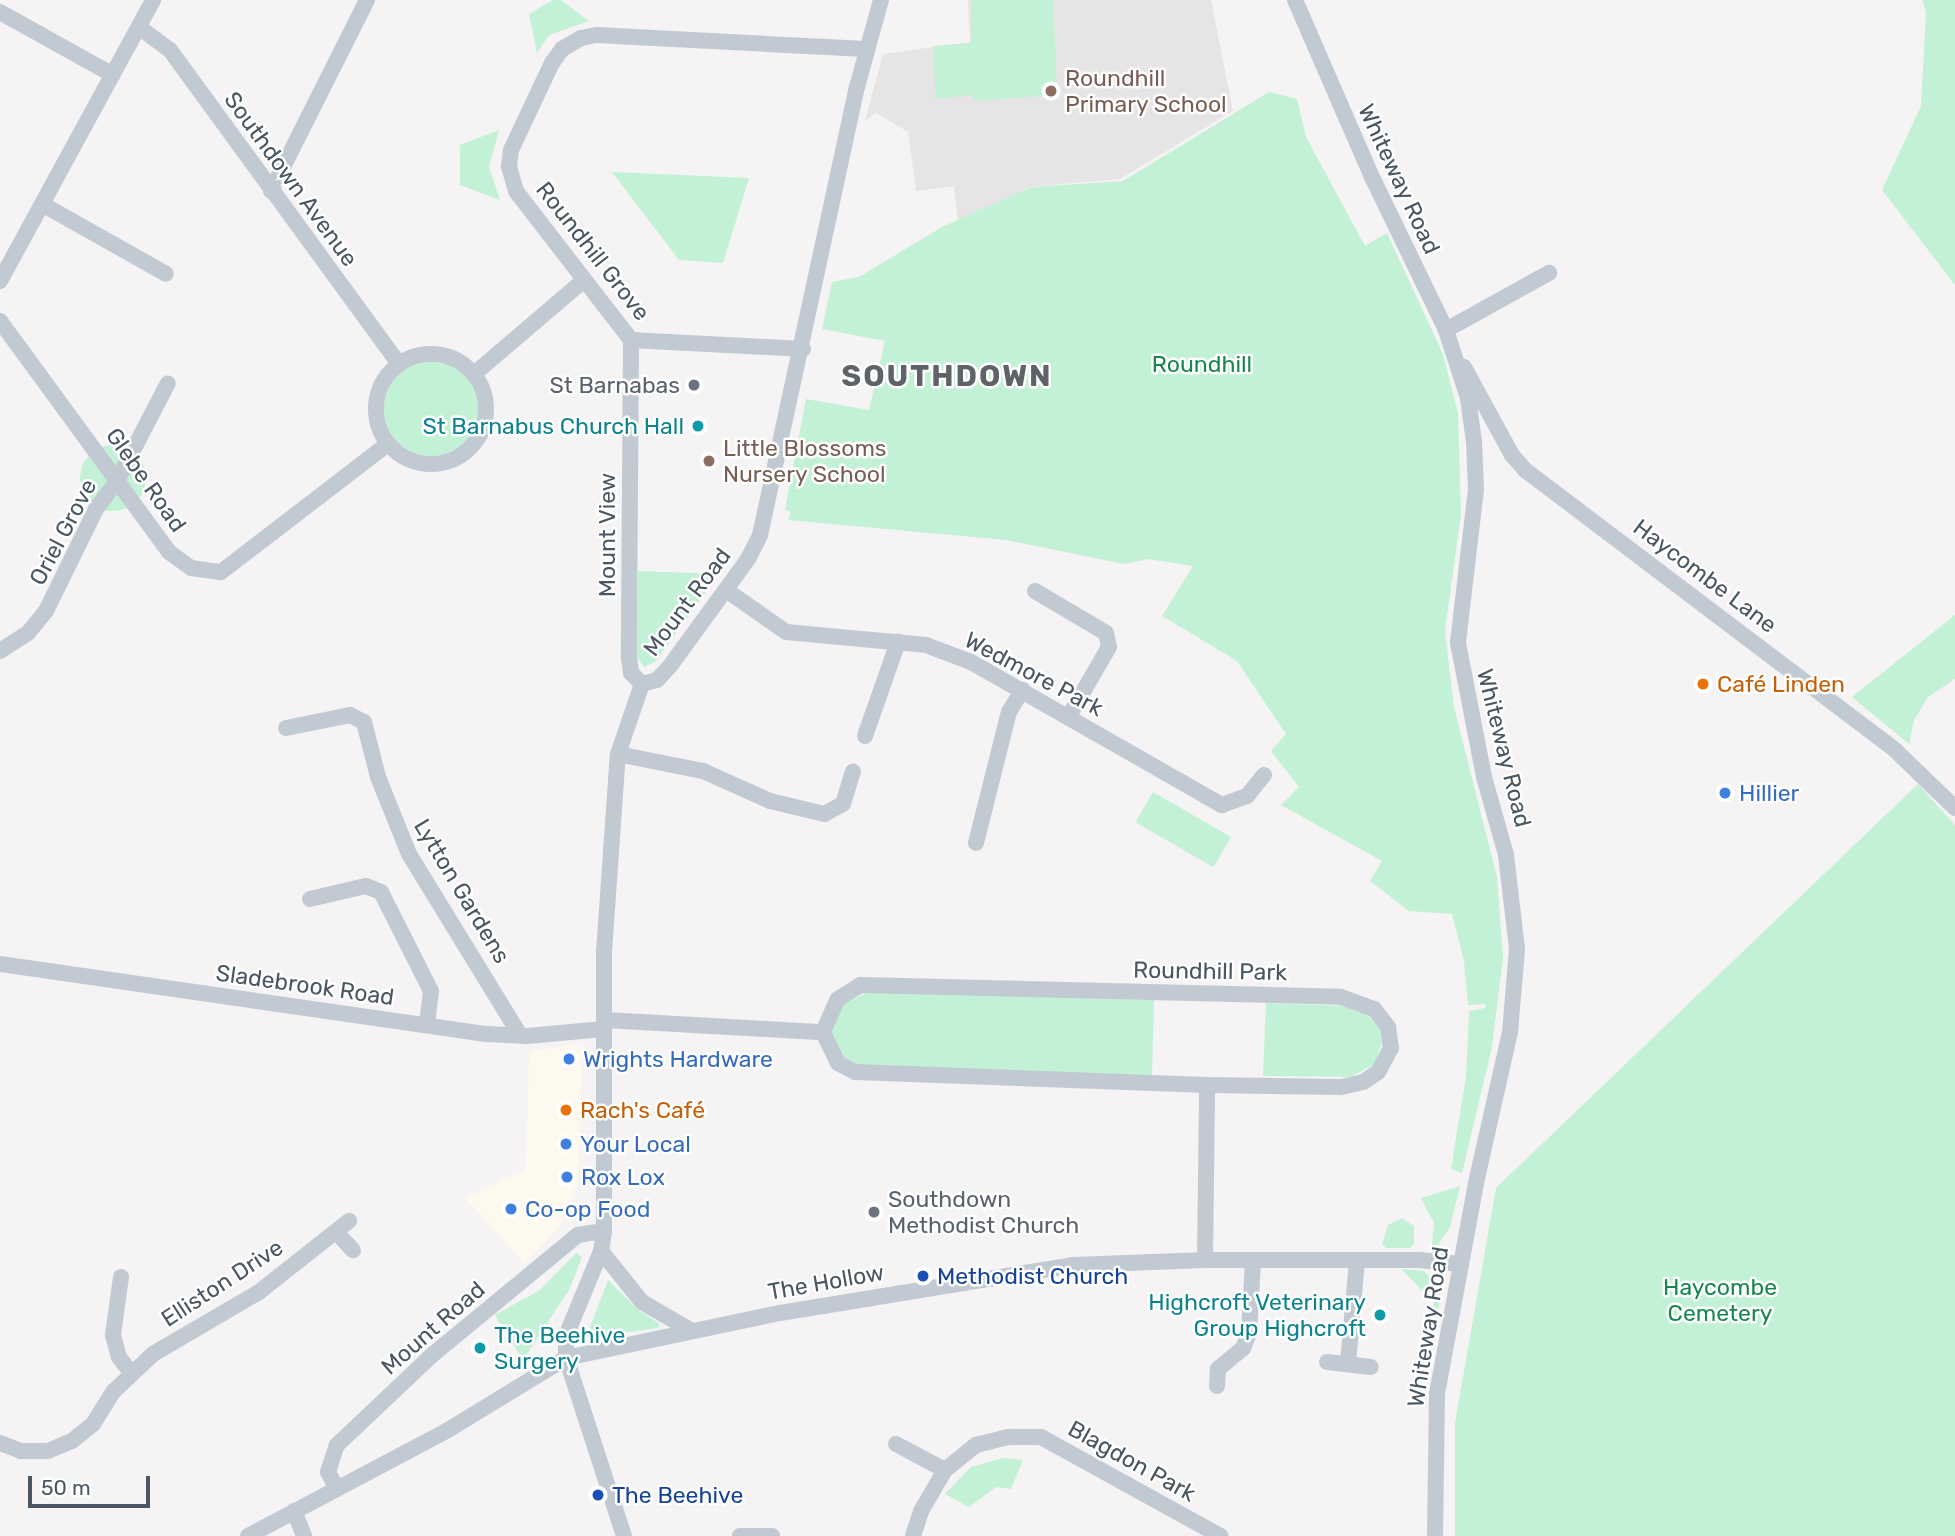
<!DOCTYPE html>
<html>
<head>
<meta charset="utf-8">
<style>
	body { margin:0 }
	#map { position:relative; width:1955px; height:1536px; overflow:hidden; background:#f5f3f3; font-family:Rubik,sans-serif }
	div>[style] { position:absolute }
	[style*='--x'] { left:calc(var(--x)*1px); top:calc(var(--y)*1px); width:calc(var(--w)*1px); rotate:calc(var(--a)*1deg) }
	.commercial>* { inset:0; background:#fdf9ef }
	.education>* { inset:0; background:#e6e4e5 }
	.green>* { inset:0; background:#c3f1d5; transform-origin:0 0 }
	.round { border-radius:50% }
	.minor>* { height:16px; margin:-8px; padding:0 8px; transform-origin:8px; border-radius:8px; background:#c1cad2 }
	.minor>.ring { margin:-8px; padding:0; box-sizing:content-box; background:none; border:16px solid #c1cad2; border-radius:50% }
	.dots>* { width:19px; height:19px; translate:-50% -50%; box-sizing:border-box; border:4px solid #fff; border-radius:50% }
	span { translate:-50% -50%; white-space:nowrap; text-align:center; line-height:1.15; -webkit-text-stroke:5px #fff; paint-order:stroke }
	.education-label { font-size:23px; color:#785e54 }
	.left { translate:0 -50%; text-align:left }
	.street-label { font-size:23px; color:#4a5661 }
	.park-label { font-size:23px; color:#17864f }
	.worship-label { font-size:23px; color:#5b616d }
	.right { translate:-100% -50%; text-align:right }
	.culture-label { font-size:23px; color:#0d838f }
	.food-label { font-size:23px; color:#c56008 }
	.shop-label { font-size:23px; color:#366cbe }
	.transit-label { font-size:23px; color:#164399 }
	.district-label { font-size:30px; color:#5f6368; font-weight:700; letter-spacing:2px }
	.scale { position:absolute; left:28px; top:1476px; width:122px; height:32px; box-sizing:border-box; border:4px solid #4a5661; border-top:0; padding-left:9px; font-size:21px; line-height:24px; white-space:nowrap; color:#4a5661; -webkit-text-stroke:5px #fff; paint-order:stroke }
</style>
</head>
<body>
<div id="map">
	<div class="commercial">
		<i style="clip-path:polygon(582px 1044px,578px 1184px,560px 1226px,525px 1264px,465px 1198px,526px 1169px,529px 1051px)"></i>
	</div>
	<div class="education">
		<i style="clip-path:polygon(968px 0,1211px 0,1233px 111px,1120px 179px,1029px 187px,958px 222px,954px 186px,916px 191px,908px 132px,876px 113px,865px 121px,883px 54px,970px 42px)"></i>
	</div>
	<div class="green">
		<i style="clip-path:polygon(553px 0,561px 0,589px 21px,549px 35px,537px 53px,529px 14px)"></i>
		<i style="clip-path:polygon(971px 0,1053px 0,1057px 95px,974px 101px,973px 95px,936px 99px,933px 46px,971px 43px)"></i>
		<i style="clip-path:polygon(1922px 0,1955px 0,1955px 285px,1882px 190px,1921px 106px,1926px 12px)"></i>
		<i style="clip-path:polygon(1269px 92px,1297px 99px,1306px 137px,1365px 246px,1387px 233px,1443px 354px,1458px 413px,1461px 514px,1445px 631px,1454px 707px,1497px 877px,1503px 958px,1492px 1047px,1462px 1173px,1451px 1169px,1466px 1077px,1469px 1011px,1485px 1008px,1486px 1004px,1468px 1005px,1464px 961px,1452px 914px,1409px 911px,1370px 881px,1382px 861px,1281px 805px,1299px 787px,1271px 751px,1286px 734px,1237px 661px,1162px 616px,1193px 566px,1148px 559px,1124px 564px,1006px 540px,788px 520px,791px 512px,785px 510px,806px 399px,869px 410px,885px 341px,822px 329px,832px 282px,859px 277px,942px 227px,1031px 187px,1123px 181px)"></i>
		<i style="clip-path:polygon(499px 130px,489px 167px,500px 200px,460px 185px,460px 145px)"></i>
		<i style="clip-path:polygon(612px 172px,749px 178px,723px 263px,679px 260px)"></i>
		<i class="round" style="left:384px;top:362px;width:94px;height:94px"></i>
		<i class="round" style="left:80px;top:445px;width:66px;height:66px"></i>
		<i style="clip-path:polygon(638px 571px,719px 574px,655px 662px,644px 667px,636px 656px)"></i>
		<i style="clip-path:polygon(1955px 615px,1955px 679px,1928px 697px,1914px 720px,1909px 744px,1852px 697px)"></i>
		<i style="clip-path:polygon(1918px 784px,1955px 825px,1955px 1536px,1455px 1536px,1455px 1423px,1496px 1188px)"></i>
		<i style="left:1153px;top:792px;width:90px;height:35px;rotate:30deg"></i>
		<i style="clip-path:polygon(868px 992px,1154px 1000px,1152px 1075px,862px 1069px,839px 1053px,831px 1032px,840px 1006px)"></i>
		<i style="clip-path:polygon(1266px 1003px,1350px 1006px,1363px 1011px,1380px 1029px,1382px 1042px,1375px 1064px,1350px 1077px,1263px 1076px)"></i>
		<i style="clip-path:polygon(1460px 1186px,1450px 1227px,1438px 1245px,1432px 1245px,1434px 1223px,1421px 1198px)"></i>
		<i style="clip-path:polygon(1402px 1218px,1414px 1226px,1414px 1244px,1410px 1248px,1386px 1248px,1382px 1244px,1388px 1225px)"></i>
		<i style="clip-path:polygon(576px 1253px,582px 1257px,569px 1290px,523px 1360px,495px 1315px,540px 1290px)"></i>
		<i style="clip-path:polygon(1401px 1269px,1424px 1271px,1441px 1290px,1434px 1341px,1429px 1340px,1434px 1302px)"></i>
		<i style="clip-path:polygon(608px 1280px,638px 1310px,660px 1324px,658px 1328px,599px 1336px,588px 1332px)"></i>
		<i style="clip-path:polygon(1003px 1458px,1023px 1460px,1011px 1489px,996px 1487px,969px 1507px,945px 1494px,971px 1467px)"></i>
	</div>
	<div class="minor">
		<i style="--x:1295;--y:0;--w:195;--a:66.5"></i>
		<i style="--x:1373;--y:179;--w:168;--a:64.2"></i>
		<i style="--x:1446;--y:330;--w:71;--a:72.1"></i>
		<i style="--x:1468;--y:398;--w:44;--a:82.2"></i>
		<i style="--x:1474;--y:442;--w:47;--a:87.6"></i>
		<i style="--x:1476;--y:489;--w:155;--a:96.7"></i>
		<i style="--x:1458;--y:643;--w:136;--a:79"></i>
		<i style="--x:1484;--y:777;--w:81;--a:74.2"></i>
		<i style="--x:1506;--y:855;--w:95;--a:83.3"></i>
		<i style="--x:1517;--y:949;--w:83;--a:94.8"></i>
		<i style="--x:1510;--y:1032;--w:150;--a:102.7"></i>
		<i style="--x:1477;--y:1178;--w:220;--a:100.5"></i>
		<i style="--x:1437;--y:1394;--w:142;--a:90.8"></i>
		<i style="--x:0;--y:12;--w:129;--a:29.1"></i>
		<i style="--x:139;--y:27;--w:39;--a:37"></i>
		<i style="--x:170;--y:50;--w:389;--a:53.9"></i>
		<i style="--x:271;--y:191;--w:214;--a:-63.3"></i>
		<i style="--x:42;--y:204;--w:142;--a:29.4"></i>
		<i style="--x:0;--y:281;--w:320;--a:-61.4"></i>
		<i style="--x:0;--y:321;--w:286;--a:53.8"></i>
		<i style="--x:169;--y:552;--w:27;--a:36"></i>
		<i style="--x:191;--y:568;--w:30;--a:8"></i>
		<i style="--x:221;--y:572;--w:210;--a:-37.5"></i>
		<i style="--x:1446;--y:330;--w:118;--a:-29"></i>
		<i style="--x:631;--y:340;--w:318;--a:90.4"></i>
		<i style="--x:629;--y:658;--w:15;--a:82"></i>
		<i style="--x:631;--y:673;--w:16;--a:45"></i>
		<i style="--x:803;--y:349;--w:172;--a:-177"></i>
		<i style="--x:631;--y:340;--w:188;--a:-127.7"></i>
		<i style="--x:516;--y:191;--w:26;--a:-106"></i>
		<i style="--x:509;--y:166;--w:16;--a:-83"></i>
		<i style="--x:511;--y:150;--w:96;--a:-64.8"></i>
		<i style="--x:552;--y:63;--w:17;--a:-54"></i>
		<i style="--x:562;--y:49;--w:22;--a:-30"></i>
		<i style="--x:581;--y:38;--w:16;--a:-11"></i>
		<i style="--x:597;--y:35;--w:269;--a:3"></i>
		<i class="ring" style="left:376px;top:354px;width:94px;height:94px"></i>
		<i style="--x:1464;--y:367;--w:100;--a:61.4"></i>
		<i style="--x:1512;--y:455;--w:20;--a:49"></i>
		<i style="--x:1525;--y:470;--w:465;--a:37.1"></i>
		<i style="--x:1896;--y:751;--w:82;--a:44"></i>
		<i style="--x:474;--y:374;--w:145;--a:-40.5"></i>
		<i style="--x:726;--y:590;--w:73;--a:35"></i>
		<i style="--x:786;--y:632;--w:141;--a:5.3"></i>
		<i style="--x:926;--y:645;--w:48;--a:20.7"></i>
		<i style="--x:971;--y:662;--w:289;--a:29.7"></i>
		<i style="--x:1222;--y:805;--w:27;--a:-20"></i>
		<i style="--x:1247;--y:796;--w:27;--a:-51"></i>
		<i style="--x:1035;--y:591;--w:82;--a:30.6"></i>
		<i style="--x:1106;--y:633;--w:14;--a:78"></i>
		<i style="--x:1109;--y:647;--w:80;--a:120.1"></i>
		<i style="--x:0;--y:651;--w:33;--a:-33"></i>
		<i style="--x:28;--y:633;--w:28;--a:-51"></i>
		<i style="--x:46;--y:611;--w:114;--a:-63.9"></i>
		<i style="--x:96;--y:509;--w:35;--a:-53"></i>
		<i style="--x:117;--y:481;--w:110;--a:-62.5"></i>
		<i style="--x:286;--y:728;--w:65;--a:-11.5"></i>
		<i style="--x:350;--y:715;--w:16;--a:27"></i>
		<i style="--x:364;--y:722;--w:57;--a:75.7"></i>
		<i style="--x:378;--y:777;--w:83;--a:68.1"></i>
		<i style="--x:409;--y:854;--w:212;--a:58.5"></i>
		<i style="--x:865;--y:736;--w:100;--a:-70.7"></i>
		<i style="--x:618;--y:754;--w:87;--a:11.3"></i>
		<i style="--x:703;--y:771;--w:73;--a:24.1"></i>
		<i style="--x:770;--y:801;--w:56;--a:13.5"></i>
		<i style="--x:824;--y:814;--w:21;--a:-28"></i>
		<i style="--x:843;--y:804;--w:34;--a:-73"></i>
		<i style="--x:976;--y:843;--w:135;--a:-75.9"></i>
		<i style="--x:1009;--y:712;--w:26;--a:-59"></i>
		<i style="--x:310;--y:899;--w:57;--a:-13.1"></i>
		<i style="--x:366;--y:886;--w:16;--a:22"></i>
		<i style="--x:381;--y:892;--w:111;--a:63.2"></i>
		<i style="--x:431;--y:991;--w:33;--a:97"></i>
		<i style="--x:0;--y:964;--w:493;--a:8.2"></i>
		<i style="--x:488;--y:1034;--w:39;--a:3"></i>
		<i style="--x:527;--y:1036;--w:77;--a:-5.2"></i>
		<i style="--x:605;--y:1020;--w:218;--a:3.2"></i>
		<i style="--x:823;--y:1032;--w:36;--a:-66"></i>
		<i style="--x:838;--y:999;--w:26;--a:-32"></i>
		<i style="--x:860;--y:985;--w:481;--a:1.4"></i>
		<i style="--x:1341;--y:997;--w:35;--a:20"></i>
		<i style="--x:1374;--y:1009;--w:23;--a:52"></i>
		<i style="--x:1388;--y:1027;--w:21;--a:82"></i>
		<i style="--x:1391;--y:1048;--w:27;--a:118"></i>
		<i style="--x:1378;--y:1072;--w:18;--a:146"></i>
		<i style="--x:1363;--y:1082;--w:23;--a:167"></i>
		<i style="--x:1341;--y:1087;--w:134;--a:-179.1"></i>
		<i style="--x:1207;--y:1085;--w:352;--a:-177.9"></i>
		<i style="--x:855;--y:1072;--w:19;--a:-152"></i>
		<i style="--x:838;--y:1063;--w:34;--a:-116"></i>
		<i style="--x:336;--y:1232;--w:25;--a:47"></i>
		<i style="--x:601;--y:1251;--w:65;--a:51.2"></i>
		<i style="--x:642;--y:1302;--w:58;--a:30.1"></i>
		<i style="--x:1205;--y:1260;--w:175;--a:-89.3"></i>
		<i style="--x:121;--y:1277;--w:59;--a:97.9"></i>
		<i style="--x:113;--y:1335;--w:23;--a:75"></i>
		<i style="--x:119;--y:1357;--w:20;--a:53"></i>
		<i style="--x:1327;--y:1362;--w:44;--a:6.5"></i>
		<i style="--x:1348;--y:1363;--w:102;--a:-85"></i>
		<i style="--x:1217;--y:1386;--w:17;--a:-87"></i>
		<i style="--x:1218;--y:1369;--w:33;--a:-40"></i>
		<i style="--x:1243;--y:1348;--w:16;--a:-68"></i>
		<i style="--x:1249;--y:1333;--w:72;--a:-86.8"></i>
		<i style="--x:0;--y:1443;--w:22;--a:21"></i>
		<i style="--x:21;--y:1451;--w:27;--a:0"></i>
		<i style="--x:48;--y:1451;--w:26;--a:-23"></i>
		<i style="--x:72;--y:1441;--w:27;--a:-39"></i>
		<i style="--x:93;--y:1424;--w:39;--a:-58"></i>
		<i style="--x:114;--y:1391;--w:54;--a:-43.5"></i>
		<i style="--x:153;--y:1354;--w:123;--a:-30.3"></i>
		<i style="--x:259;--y:1292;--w:115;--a:-38.3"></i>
		<i style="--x:896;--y:1444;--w:55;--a:28"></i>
		<i style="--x:337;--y:1489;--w:19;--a:-118"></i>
		<i style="--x:328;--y:1472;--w:28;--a:-72"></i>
		<i style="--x:337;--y:1445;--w:129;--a:-43.4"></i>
		<i style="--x:431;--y:1356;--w:190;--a:-39.5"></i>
		<i style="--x:578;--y:1235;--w:26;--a:-9"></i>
		<i style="--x:294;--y:1511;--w:27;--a:68"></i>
		<i style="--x:248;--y:1536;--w:226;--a:-27.9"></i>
		<i style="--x:448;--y:1430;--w:138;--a:-31.4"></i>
		<i style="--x:566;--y:1358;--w:219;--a:-11.9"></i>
		<i style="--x:780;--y:1313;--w:298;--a:-9.3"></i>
		<i style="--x:1074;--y:1265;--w:131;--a:-2.2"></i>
		<i style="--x:1205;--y:1260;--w:214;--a:0"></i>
		<i style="--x:1419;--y:1260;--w:41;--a:5.6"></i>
		<i style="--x:624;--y:1536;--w:187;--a:-108"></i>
		<i style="--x:566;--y:1358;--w:22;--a:-90"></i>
		<i style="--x:566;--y:1336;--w:92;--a:-67.6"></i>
		<i style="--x:601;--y:1251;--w:20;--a:-81"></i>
		<i style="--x:604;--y:1231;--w:279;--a:-90"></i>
		<i style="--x:604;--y:952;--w:198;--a:-86"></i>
		<i style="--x:618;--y:754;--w:74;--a:-71.1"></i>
		<i style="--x:642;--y:684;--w:16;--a:-15"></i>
		<i style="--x:657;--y:680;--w:19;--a:-47"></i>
		<i style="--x:670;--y:666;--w:132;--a:-53.9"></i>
		<i style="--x:748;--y:559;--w:27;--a:-63"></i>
		<i style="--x:760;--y:535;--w:458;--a:-77.8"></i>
		<i style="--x:857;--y:87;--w:90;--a:-74.6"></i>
		<i style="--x:740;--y:1536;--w:32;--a:0"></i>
		<i style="--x:913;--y:1536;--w:26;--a:-72"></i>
		<i style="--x:921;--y:1511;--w:48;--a:-59.7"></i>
		<i style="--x:945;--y:1470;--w:40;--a:-39"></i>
		<i style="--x:976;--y:1445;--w:34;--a:-14"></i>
		<i style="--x:1009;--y:1437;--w:32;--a:0"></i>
		<i style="--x:1041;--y:1437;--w:205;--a:28.9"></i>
	</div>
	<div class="dots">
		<i style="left:1051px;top:91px;background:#8d6e63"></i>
		<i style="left:694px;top:385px;background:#6b7280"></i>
		<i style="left:698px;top:426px;background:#0f9aa8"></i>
		<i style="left:709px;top:461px;background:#8d6e63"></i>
		<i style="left:1703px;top:684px;background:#e8710a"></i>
		<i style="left:1725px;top:793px;background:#3f7fe0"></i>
		<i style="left:569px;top:1059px;background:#3f7fe0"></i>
		<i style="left:566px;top:1110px;background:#e8710a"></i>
		<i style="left:566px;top:1144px;background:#3f7fe0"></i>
		<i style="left:567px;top:1177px;background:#3f7fe0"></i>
		<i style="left:511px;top:1209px;background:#3f7fe0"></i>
		<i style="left:874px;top:1212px;background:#6b7280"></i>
		<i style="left:923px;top:1276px;background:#1a4fb4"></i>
		<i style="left:1380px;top:1315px;background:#0f9aa8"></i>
		<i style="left:480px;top:1348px;background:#0f9aa8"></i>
		<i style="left:598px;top:1495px;background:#1a4fb4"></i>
	</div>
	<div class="education-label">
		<span class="left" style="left:1065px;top:91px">Roundhill<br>Primary School</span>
		<span class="left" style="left:723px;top:461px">Little Blossoms<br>Nursery School</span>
	</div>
	<div class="street-label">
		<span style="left:291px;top:179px;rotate:54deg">Southdown Avenue</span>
		<span style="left:1399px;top:179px;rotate:65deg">Whiteway Road</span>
		<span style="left:593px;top:251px;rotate:52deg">Roundhill Grove</span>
		<span style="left:146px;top:480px;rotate:55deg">Glebe Road</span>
		<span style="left:63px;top:532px;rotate:-62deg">Oriel Grove</span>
		<span style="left:607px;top:535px;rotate:-90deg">Mount View</span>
		<span style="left:1705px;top:576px;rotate:37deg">Haycombe Lane</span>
		<span style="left:687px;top:602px;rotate:-53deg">Mount Road</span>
		<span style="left:1034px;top:674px;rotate:28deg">Wedmore Park</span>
		<span style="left:1504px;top:748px;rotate:76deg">Whiteway Road</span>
		<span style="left:462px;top:891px;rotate:59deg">Lytton Gardens</span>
		<span style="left:1210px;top:971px;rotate:1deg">Roundhill Park</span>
		<span style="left:305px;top:985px;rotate:8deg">Sladebrook Road</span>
		<span style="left:826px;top:1282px;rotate:-10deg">The Hollow</span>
		<span style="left:222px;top:1283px;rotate:-33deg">Elliston Drive</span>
		<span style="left:1428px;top:1327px;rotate:-81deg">Whiteway Road</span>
		<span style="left:433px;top:1328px;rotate:-41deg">Mount Road</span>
		<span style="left:1132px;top:1461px;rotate:29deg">Blagdon Park</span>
	</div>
	<div class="park-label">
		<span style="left:1202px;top:364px">Roundhill</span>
		<span style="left:1720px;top:1300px">Haycombe<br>Cemetery</span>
	</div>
	<div class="worship-label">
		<span class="right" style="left:680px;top:385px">St Barnabas</span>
		<span class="left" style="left:888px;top:1212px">Southdown<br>Methodist Church</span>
	</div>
	<div class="culture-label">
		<span class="right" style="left:684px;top:426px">St Barnabus Church Hall</span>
		<span class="right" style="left:1366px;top:1315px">Highcroft Veterinary<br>Group Highcroft</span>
		<span class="left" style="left:494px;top:1348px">The Beehive<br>Surgery</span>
	</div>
	<div class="food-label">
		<span class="left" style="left:1717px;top:684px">Café Linden</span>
		<span class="left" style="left:580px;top:1110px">Rach's Café</span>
	</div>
	<div class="shop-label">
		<span class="left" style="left:1739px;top:793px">Hillier</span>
		<span class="left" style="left:583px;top:1059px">Wrights Hardware</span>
		<span class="left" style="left:580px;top:1144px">Your Local</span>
		<span class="left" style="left:581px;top:1177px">Rox Lox</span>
		<span class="left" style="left:525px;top:1209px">Co-op Food</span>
	</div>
	<div class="transit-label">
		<span class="left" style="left:937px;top:1276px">Methodist Church</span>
		<span class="left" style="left:612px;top:1495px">The Beehive</span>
	</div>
	<div class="district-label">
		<span style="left:947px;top:376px">SOUTHDOWN</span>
	</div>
	<div class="scale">50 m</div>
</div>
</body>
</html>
